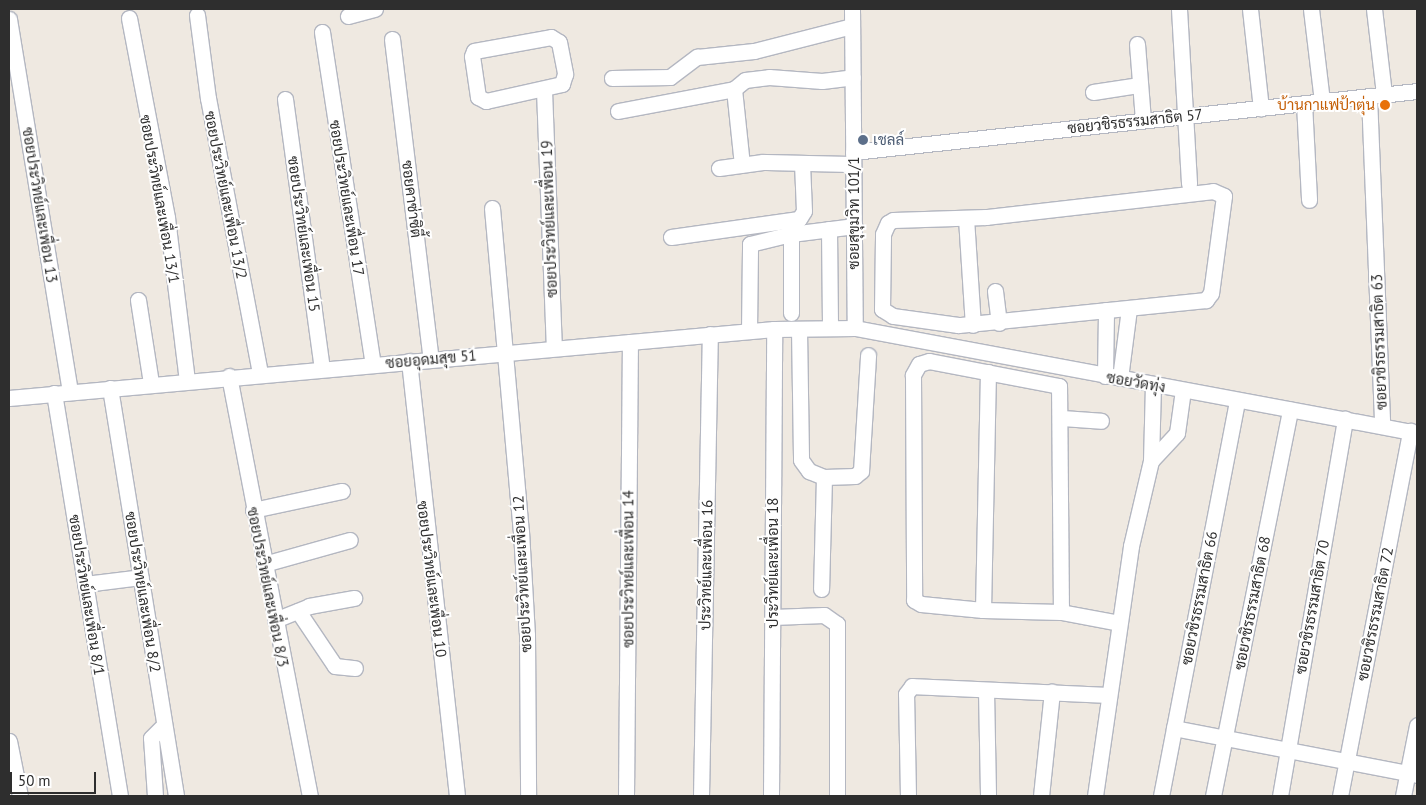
<!DOCTYPE html>
<html>
<head>
<meta charset="utf-8">
<style>
	body { margin:0 }
	#map { position:relative; width:1426px; height:805px; overflow:hidden; background:#efe9e1; font-family:"PT Sans",Sarabun,sans-serif }
	div>[style] { position:absolute }
	[style*='--x'] { left:calc(var(--x)*1px); top:calc(var(--y)*1px); width:calc(var(--w)*1px); rotate:calc(var(--a)*1deg) }
	.roads { filter:drop-shadow(1px 0 #b4b7c1) drop-shadow(-1px 0 #b4b7c1) drop-shadow(0 1px #b4b7c1) drop-shadow(0 -1px #b4b7c1) }
	.minor>* { height:15px; margin:-7.5px; padding:0 7.5px; transform-origin:7.5px; border-radius:7.5px; background:#fff }
	.dots>* { width:14px; height:14px; translate:-50% -50%; box-sizing:border-box; border:2px solid #fff; border-radius:50% }
	span { translate:-50% -50%; white-space:nowrap; text-align:center; line-height:1.15; -webkit-text-stroke:4px #fff; paint-order:stroke }
	.food-label { font-size:15px; color:#c56008 }
	.right { translate:-100% -50%; text-align:right }
	.street-label { font-size:15px; color:#2e2e2e }
	.service-label { font-size:15px; color:#4e5e75 }
	.left { translate:0 -50%; text-align:left }
	.frame { position:absolute; inset:0; border:10px solid #2e2e2e; pointer-events:none }
	.scale { position:absolute; left:10px; top:772px; width:86px; height:22px; box-sizing:border-box; border:2px solid #2e2e2e; border-top:0; padding-left:6px; font-size:15px; line-height:18px; white-space:nowrap; color:#2e2e2e; -webkit-text-stroke:4px #fff; paint-order:stroke }
</style>
</head>
<body>
<div id="map">
	<div class="roads">
		<div class="minor">
			<i style="--x:852;--y:9;--w:319;--a:89.5"></i>
			<i style="--x:1179;--y:9;--w:175;--a:86.7"></i>
			<i style="--x:1250;--y:9;--w:100;--a:83.7"></i>
			<i style="--x:1311;--y:9;--w:93;--a:83.2"></i>
			<i style="--x:1374;--y:9;--w:86;--a:83.3"></i>
			<i style="--x:197;--y:15;--w:84;--a:82.5"></i>
			<i style="--x:208;--y:98;--w:281;--a:79.3"></i>
			<i style="--x:348;--y:16;--w:28;--a:-15"></i>
			<i style="--x:129;--y:18;--w:204;--a:79.2"></i>
			<i style="--x:167;--y:218;--w:163;--a:83"></i>
			<i style="--x:9;--y:19;--w:378;--a:80.7"></i>
			<i style="--x:322;--y:32;--w:336;--a:81.3"></i>
			<i style="--x:551;--y:37;--w:9;--a:32"></i>
			<i style="--x:559;--y:42;--w:33;--a:79"></i>
			<i style="--x:565;--y:74;--w:10;--a:107"></i>
			<i style="--x:562;--y:84;--w:78;--a:167.4"></i>
			<i style="--x:486;--y:101;--w:9;--a:-153"></i>
			<i style="--x:478;--y:97;--w:41;--a:-98.3"></i>
			<i style="--x:472;--y:56;--w:5;--a:-68"></i>
			<i style="--x:474;--y:51;--w:78;--a:-10.3"></i>
			<i style="--x:392;--y:39;--w:322;--a:83.1"></i>
			<i style="--x:1137;--y:44;--w:76;--a:85.5"></i>
			<i style="--x:612;--y:78;--w:58;--a:-1"></i>
			<i style="--x:670;--y:77;--w:34;--a:-37"></i>
			<i style="--x:697;--y:57;--w:57;--a:-6"></i>
			<i style="--x:754;--y:51;--w:101;--a:-14.3"></i>
			<i style="--x:734;--y:89;--w:76;--a:84"></i>
			<i style="--x:544;--y:90;--w:258;--a:87.8"></i>
			<i style="--x:1093;--y:92;--w:47;--a:-8.7"></i>
			<i style="--x:1369;--y:96;--w:330;--a:87.7"></i>
			<i style="--x:285;--y:99;--w:272;--a:82.2"></i>
			<i style="--x:1304;--y:103;--w:97;--a:87"></i>
			<i style="--x:618;--y:111;--w:118;--a:-10.7"></i>
			<i style="--x:734;--y:89;--w:14;--a:-39"></i>
			<i style="--x:745;--y:80;--w:24;--a:-7"></i>
			<i style="--x:769;--y:77;--w:53;--a:4.3"></i>
			<i style="--x:822;--y:81;--w:31;--a:-7"></i>
			<i style="--x:853;--y:152;--w:567;--a:-6.17"></i>
			<i style="--x:719;--y:168;--w:44;--a:-7.8"></i>
			<i style="--x:763;--y:162;--w:90;--a:1.3"></i>
			<i style="--x:1213;--y:191;--w:12;--a:24"></i>
			<i style="--x:1224;--y:196;--w:98;--a:97.6"></i>
			<i style="--x:1211;--y:293;--w:9;--a:126"></i>
			<i style="--x:1206;--y:300;--w:249;--a:174.2"></i>
			<i style="--x:958;--y:325;--w:66;--a:-172.1"></i>
			<i style="--x:893;--y:316;--w:13;--a:-148"></i>
			<i style="--x:882;--y:309;--w:75;--a:-89.2"></i>
			<i style="--x:883;--y:234;--w:12;--a:-66"></i>
			<i style="--x:888;--y:223;--w:6;--a:-31"></i>
			<i style="--x:893;--y:220;--w:93;--a:-1.8"></i>
			<i style="--x:986;--y:217;--w:228;--a:-6.5"></i>
			<i style="--x:492;--y:208;--w:324;--a:84.9"></i>
			<i style="--x:521;--y:531;--w:104;--a:86.7"></i>
			<i style="--x:527;--y:635;--w:161;--a:89.6"></i>
			<i style="--x:966;--y:218;--w:107;--a:86.3"></i>
			<i style="--x:829;--y:229;--w:99;--a:89.4"></i>
			<i style="--x:671;--y:237;--w:129;--a:-8"></i>
			<i style="--x:799;--y:219;--w:9;--a:-58"></i>
			<i style="--x:804;--y:211;--w:47;--a:-92.4"></i>
			<i style="--x:995;--y:291;--w:32;--a:83"></i>
			<i style="--x:138;--y:300;--w:84;--a:81.1"></i>
			<i style="--x:791;--y:313;--w:79;--a:-90"></i>
			<i style="--x:799;--y:329;--w:131;--a:89.1"></i>
			<i style="--x:801;--y:460;--w:14;--a:54"></i>
			<i style="--x:809;--y:471;--w:16;--a:22"></i>
			<i style="--x:824;--y:477;--w:112;--a:91.5"></i>
			<i style="--x:749;--y:331;--w:87;--a:-89.3"></i>
			<i style="--x:750;--y:244;--w:42;--a:-13.7"></i>
			<i style="--x:791;--y:234;--w:64;--a:-7.2"></i>
			<i style="--x:409;--y:361;--w:438;--a:83.7"></i>
			<i style="--x:229;--y:376;--w:428;--a:79.1"></i>
			<i style="--x:1105;--y:376;--w:66;--a:-89.1"></i>
			<i style="--x:1120;--y:378;--w:70;--a:-82.6"></i>
			<i style="--x:110;--y:388;--w:413;--a:80.8"></i>
			<i style="--x:54;--y:393;--w:408;--a:80.7"></i>
			<i style="--x:9;--y:398;--w:768;--a:-5.15"></i>
			<i style="--x:774;--y:329;--w:81;--a:-0.7"></i>
			<i style="--x:855;--y:328;--w:572;--a:10.58"></i>
			<i style="--x:1062;--y:418;--w:39;--a:4"></i>
			<i style="--x:1151;--y:461;--w:38;--a:-47"></i>
			<i style="--x:1177;--y:433;--w:43;--a:-82.1"></i>
			<i style="--x:824;--y:477;--w:31;--a:-2"></i>
			<i style="--x:855;--y:476;--w:8;--a:-40"></i>
			<i style="--x:861;--y:471;--w:116;--a:-86.5"></i>
			<i style="--x:253;--y:510;--w:91;--a:-12.1"></i>
			<i style="--x:264;--y:564;--w:89;--a:-15.6"></i>
			<i style="--x:85;--y:584;--w:56;--a:-7.1"></i>
			<i style="--x:983;--y:610;--w:238;--a:-88.8"></i>
			<i style="--x:298;--y:611;--w:66;--a:56.1"></i>
			<i style="--x:335;--y:666;--w:20;--a:6"></i>
			<i style="--x:1061;--y:612;--w:226;--a:-90.5"></i>
			<i style="--x:1059;--y:386;--w:132;--a:-169.1"></i>
			<i style="--x:929;--y:361;--w:10;--a:163"></i>
			<i style="--x:919;--y:364;--w:13;--a:119"></i>
			<i style="--x:913;--y:375;--w:225;--a:89.7"></i>
			<i style="--x:914;--y:600;--w:8;--a:30"></i>
			<i style="--x:921;--y:604;--w:62;--a:5.5"></i>
			<i style="--x:983;--y:610;--w:78;--a:1.5"></i>
			<i style="--x:1061;--y:612;--w:59;--a:10.7"></i>
			<i style="--x:773;--y:617;--w:51;--a:-2.2"></i>
			<i style="--x:824;--y:615;--w:16;--a:35"></i>
			<i style="--x:837;--y:624;--w:172;--a:90"></i>
			<i style="--x:275;--y:620;--w:37;--a:-22"></i>
			<i style="--x:309;--y:606;--w:46;--a:-10.1"></i>
			<i style="--x:986;--y:690;--w:106;--a:88.9"></i>
			<i style="--x:1174;--y:728;--w:248;--a:10.9"></i>
			<i style="--x:9;--y:741;--w:56;--a:78.7"></i>
			<i style="--x:155;--y:796;--w:58;--a:-93.9"></i>
			<i style="--x:151;--y:738;--w:18;--a:-45"></i>
			<i style="--x:626;--y:796;--w:454;--a:-89.5"></i>
			<i style="--x:701;--y:796;--w:462;--a:-88.9"></i>
			<i style="--x:771;--y:796;--w:467;--a:-89.6"></i>
			<i style="--x:908;--y:796;--w:102;--a:-91.1"></i>
			<i style="--x:906;--y:694;--w:10;--a:-53"></i>
			<i style="--x:912;--y:686;--w:195;--a:2.6"></i>
			<i style="--x:1041;--y:796;--w:105;--a:-84"></i>
			<i style="--x:1095;--y:796;--w:253;--a:-81.8"></i>
			<i style="--x:1131;--y:546;--w:87;--a:-76.8"></i>
			<i style="--x:1151;--y:461;--w:76;--a:-88.5"></i>
			<i style="--x:1161;--y:796;--w:403;--a:-79.1"></i>
			<i style="--x:1213;--y:796;--w:394;--a:-78.7"></i>
			<i style="--x:1280;--y:796;--w:383;--a:-80.2"></i>
			<i style="--x:1340;--y:796;--w:372;--a:-79.1"></i>
			<i style="--x:1403;--y:796;--w:72;--a:-78.8"></i>
		</div>
	</div>
	<div class="dots">
		<i style="left:1385px;top:105px;background:#e8710a"></i>
		<i style="left:863px;top:140px;background:#5c6f8a"></i>
	</div>
	<div class="food-label">
		<span class="right" style="left:1375px;top:105px">บ้านกาแฟป้าตุ่น</span>
	</div>
	<div class="street-label">
		<span style="left:1135px;top:121px;rotate:-6deg">ซอยวชิรธรรมสาธิต 57</span>
		<span style="left:226px;top:195px;rotate:79deg">ซอยประวิทย์และเพื่อน 13/2</span>
		<span style="left:347px;top:198px;rotate:81deg">ซอยประวิทย์และเพื่อน 17</span>
		<span style="left:160px;top:199px;rotate:80deg">ซอยประวิทย์และเพื่อน 13/1</span>
		<span style="left:412px;top:199px;rotate:83deg">ซอยคาซ่าซิตี้</span>
		<span style="left:40px;top:205px;rotate:81deg">ซอยประวิทย์และเพื่อน 13</span>
		<span style="left:854px;top:213px;rotate:-90deg">ซอยสุขุมวิท 101/1</span>
		<span style="left:549px;top:219px;rotate:-92deg">ซอยประวิทย์และเพื่อน 19</span>
		<span style="left:304px;top:234px;rotate:82deg">ซอยประวิทย์และเพื่อน 15</span>
		<span style="left:1379px;top:342px;rotate:-92deg">ซอยวชิรธรรมสาธิต 63</span>
		<span style="left:431px;top:359px;rotate:-5deg">ซอยอุดมสุข 51</span>
		<span style="left:1136px;top:382px;rotate:10deg">ซอยวัดทุ่ง</span>
		<span style="left:773px;top:563px;rotate:-90deg">ประวิทย์และเพื่อน 18</span>
		<span style="left:706px;top:565px;rotate:-89deg">ประวิทย์และเพื่อน 16</span>
		<span style="left:628px;top:569px;rotate:-90deg">ซอยประวิทย์และเพื่อน 14</span>
		<span style="left:522px;top:574px;rotate:-93deg">ซอยประวิทย์และเพื่อน 12</span>
		<span style="left:432px;top:579px;rotate:83deg">ซอยประวิทย์และเพื่อน 10</span>
		<span style="left:268px;top:587px;rotate:79deg">ซอยประวิทย์และเพื่อน 8/3</span>
		<span style="left:143px;top:592px;rotate:81deg">ซอยประวิทย์และเพื่อน 8/2</span>
		<span style="left:87px;top:595px;rotate:81deg">ซอยประวิทย์และเพื่อน 8/1</span>
		<span style="left:1199px;top:598px;rotate:-79deg">ซอยวชิรธรรมสาธิต 66</span>
		<span style="left:1252px;top:603px;rotate:-79deg">ซอยวชิรธรรมสาธิต 68</span>
		<span style="left:1312px;top:607px;rotate:-80deg">ซอยวชิรธรรมสาธิต 70</span>
		<span style="left:1375px;top:614px;rotate:-79deg">ซอยวชิรธรรมสาธิต 72</span>
	</div>
	<div class="service-label">
		<span class="left" style="left:873px;top:140px">เชลล์</span>
	</div>
	<div class="frame"></div>
	<div class="scale">50 m</div>
</div>
</body>
</html>
